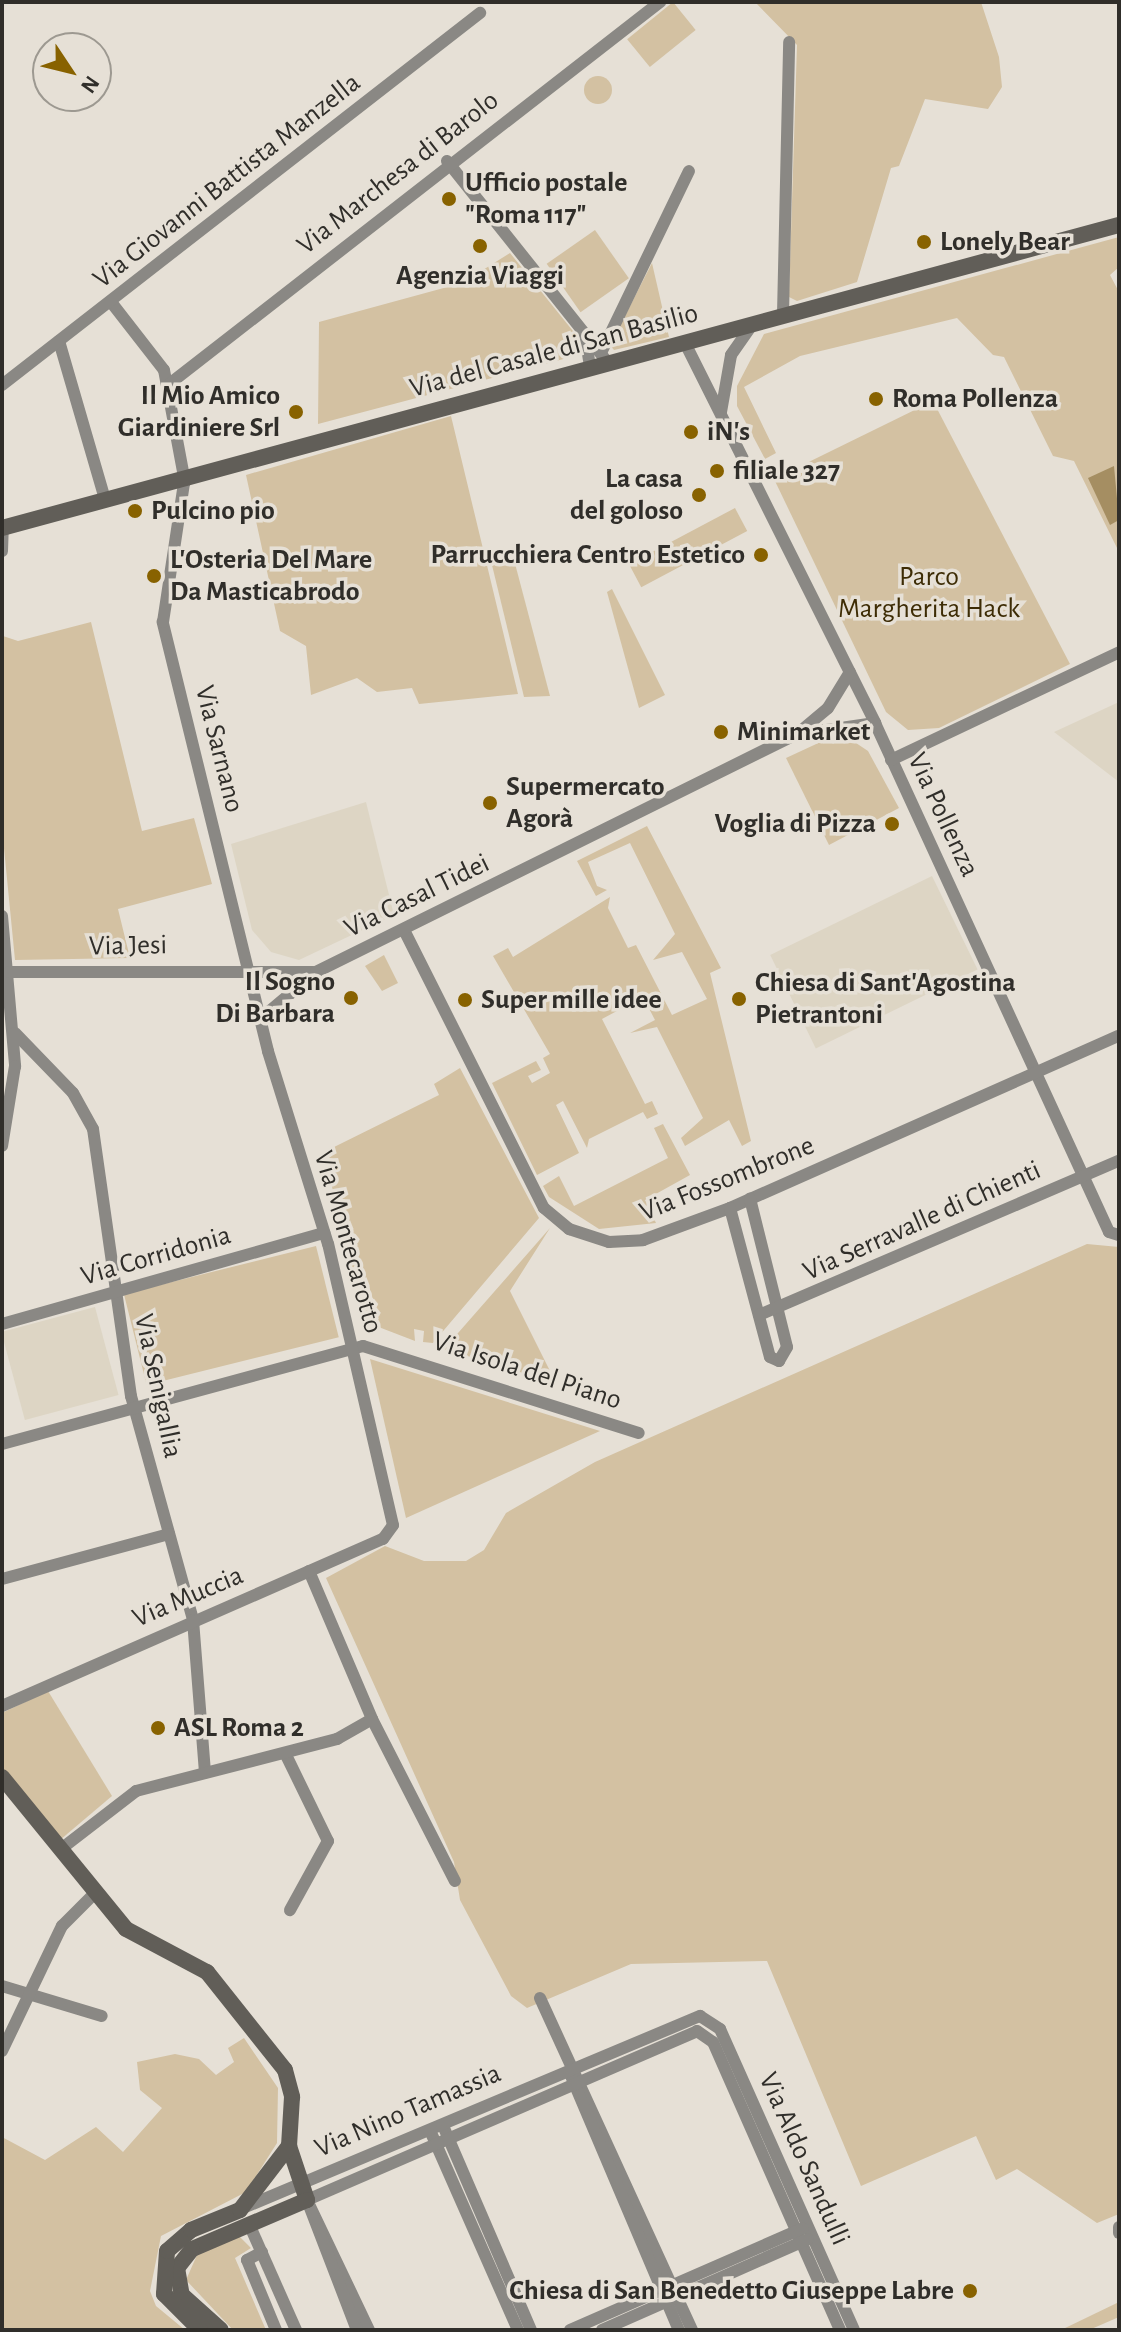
<!DOCTYPE html>
<html>
<head>
<meta charset="utf-8">
<style>
	body { margin:0 }
	#map { position:relative; width:1121px; height:2332px; overflow:hidden; background:#e6e0d6; font-family:"Alegreya Sans",sans-serif }
	div>[style] { position:absolute }
	[style*='--x'] { left:calc(var(--x)*1px); top:calc(var(--y)*1px); width:calc(var(--w)*1px); rotate:calc(var(--a)*1deg) }
	.built>* { inset:0; background:#ddd5c4; transform-origin:0 0 }
	.green>* { inset:0; background:#d3c1a2; transform-origin:0 0 }
	.round { border-radius:50% }
	.water>* { inset:0; background:#a58e62 }
	.street>* { height:12px; margin:-6px; padding:0 6px; transform-origin:6px; border-radius:6px; background:#8a8884 }
	.secondary>* { height:16px; margin:-8px; padding:0 8px; transform-origin:8px; border-radius:8px; background:#615e58 }
	.dots>* { width:22px; height:22px; translate:-50% -50%; box-sizing:border-box; border:4px solid #e6e0d6; border-radius:50% }
	span { translate:-50% -50%; white-space:nowrap; text-align:center; line-height:1.15; -webkit-text-stroke:7px #e6e0d6; paint-order:stroke }
	.street-label { font-size:28px; color:#302e2a }
	.poi-label { font-size:28px; color:#302e2a; font-weight:700 }
	.left { translate:0 -50%; text-align:left }
	.right { translate:-100% -50%; text-align:right }
	.park-label { font-size:28px; color:#3d2c05 }
	.frame { position:absolute; inset:0; border:4px solid #302e2a; pointer-events:none }
	.north { position:absolute; left:32px; top:32px; width:80px; height:80px; box-sizing:border-box; background:#e6e0d6; border:2px solid #9d9991; border-radius:50%; rotate:125deg; font-size:22px; font-weight:700; line-height:32px; text-align:center; color:#302e2a }
	.north::after { content:''; display:block; margin:auto; width:28px; height:36px; background:#886200; clip-path:polygon(50% 0,100% 100%,50% 72%,0 100%) }
</style>
</head>
<body>
<div id="map">
	<div class="built">
		<i style="clip-path:polygon(1119px 702px,1119px 782px,1054px 732px)"></i>
		<i style="clip-path:polygon(366px 802px,394px 915px,299px 960px,271px 952px,252px 930px,231px 844px)"></i>
		<i style="left:932px;top:876px;width:104px;height:180px;rotate:64deg"></i>
		<i style="left:95px;top:1307px;width:91px;height:97px;rotate:75deg"></i>
	</div>
	<div class="green">
		<i style="left:673px;top:2px;width:36px;height:59px;rotate:51deg"></i>
		<i style="clip-path:polygon(755px 2px,981px 2px,999px 57px,1002px 87px,988px 109px,925px 99px,899px 166px,891px 168px,857px 282px,797px 301px,789px 297px,797px 45px)"></i>
		<i class="round" style="left:584px;top:76px;width:28px;height:28px"></i>
		<i style="left:595px;top:230px;width:59px;height:59px;rotate:55deg"></i>
		<i style="clip-path:polygon(1119px 237px,1119px 267px,1110px 275px,1119px 292px,1119px 552px,1074px 461px,1053px 456px,1004px 357px,993px 355px,957px 318px,800px 356px,744px 387px,776px 453px,765px 459px,737px 406px,737px 386px,764px 334px)"></i>
		<i style="clip-path:polygon(510px 253px,577px 336px,571px 357px,318px 424px,319px 322px,462px 283px)"></i>
		<i style="clip-path:polygon(652px 263px,669px 337px,614px 350px,610px 345px)"></i>
		<i style="clip-path:polygon(933px 401px,1070px 664px,939px 728px,908px 730px,886px 712px,774px 479px)"></i>
		<i style="clip-path:polygon(451px 416px,518px 694px,419px 704px,412px 688px,377px 692px,357px 678px,311px 695px,306px 646px,280px 631px,246px 475px)"></i>
		<i style="left:735px;top:508px;width:26px;height:120px;rotate:62deg"></i>
		<i style="clip-path:polygon(513px 556px,550px 696px,524px 697px,491px 561px)"></i>
		<i style="clip-path:polygon(612px 589px,665px 695px,639px 708px,607px 592px)"></i>
		<i style="clip-path:polygon(91px 622px,142px 831px,194px 818px,212px 884px,118px 909px,130px 958px,15px 960px,2px 828px,3px 636px,18px 641px)"></i>
		<i style="clip-path:polygon(827px 739px,853px 741px,868px 751px,899px 808px,829px 845px,786px 758px)"></i>
		<i style="clip-path:polygon(647px 826px,721px 968px,710px 973px,751px 1141px,742px 1146px,729px 1120px,685px 1146px,681px 1138px,703px 1118px,657px 1027px,630px 1033px,655px 1020px,643px 997px,602px 1019px,645px 1104px,652px 1101px,658px 1114px,647px 1119px,643px 1112px,589px 1139px,587px 1148px,563px 1101px,556px 1105px,579px 1153px,537px 1175px,492px 1083px,536px 1061px,541px 1070px,528px 1076px,532px 1083px,550px 1073px,543px 1058px,550px 1054px,493px 956px,508px 948px,513px 957px,610px 897px,608px 908px,628px 948px,636px 945px,672px 1015px,707px 999px,682px 952px,653px 960px,675px 934px,630px 843px,588px 862px,597px 886px,607px 890px,596px 896px,577px 861px)"></i>
		<i style="clip-path:polygon(384px 955px,398px 983px,382px 991px,365px 966px)"></i>
		<i style="clip-path:polygon(460px 1068px,539px 1218px,433px 1343px,423px 1342px,424px 1331px,414px 1329px,415px 1341px,363px 1321px,324px 1152px,439px 1095px,434px 1084px)"></i>
		<i style="clip-path:polygon(663px 1124px,690px 1175px,645px 1200px,656px 1223px,599px 1229px,549px 1197px,543px 1186px,559px 1176px,574px 1206px,668px 1158px,654px 1128px)"></i>
		<i style="clip-path:polygon(550px 1228px,510px 1291px,556px 1383px,444px 1349px)"></i>
		<i style="clip-path:polygon(1087px 1244px,1119px 1247px,1119px 2214px,1097px 2223px,1017px 2169px,996px 2180px,976px 2136px,861px 2186px,767px 1961px,631px 1964px,527px 2008px,511px 1996px,460px 1900px,454px 1862px,326px 1578px,385px 1546px,424px 1561px,466px 1561px,484px 1550px,506px 1513px,595px 1462px)"></i>
		<i style="left:316px;top:1246px;width:94px;height:198px;rotate:76deg"></i>
		<i style="clip-path:polygon(370px 1359px,600px 1431px,406px 1518px)"></i>
		<i style="clip-path:polygon(48px 1691px,112px 1796px,60px 1840px,2px 1769px,2px 1713px)"></i>
		<i style="clip-path:polygon(244px 2038px,278px 2088px,277px 2143px,246px 2192px,161px 2236px,150px 2291px,156px 2306px,185px 2330px,2px 2330px,2px 2137px,45px 2160px,96px 2127px,123px 2152px,162px 2108px,140px 2090px,137px 2062px,175px 2054px,199px 2059px,216px 2075px,234px 2062px,228px 2048px)"></i>
		<i style="clip-path:polygon(239px 2236px,251px 2248px,235px 2258px,266px 2330px,233px 2330px,186px 2280px,197px 2255px)"></i>
		<i style="clip-path:polygon(1119px 2302px,1119px 2317px,1089px 2330px,1061px 2330px)"></i>
	</div>
	<div class="water">
		<i style="clip-path:polygon(1114px 466px,1119px 520px,1110px 525px,1088px 478px)"></i>
	</div>
	<div class="street">
		<i style="--x:447;--y:161;--w:258;--a:51.4"></i>
		<i style="--x:111;--y:302;--w:86;--a:52.1"></i>
		<i style="--x:164;--y:370;--w:114;--a:79.4"></i>
		<i style="--x:783;--y:314;--w:272;--a:-88.7"></i>
		<i style="--x:585;--y:335;--w:33;--a:81"></i>
		<i style="--x:59;--y:341;--w:165;--a:73.8"></i>
		<i style="--x:685;--y:343;--w:425;--a:63.4"></i>
		<i style="--x:875;--y:723;--w:560;--a:65.31"></i>
		<i style="--x:1109;--y:1232;--w:10;--a:17"></i>
		<i style="--x:601;--y:353;--w:202;--a:-64.2"></i>
		<i style="--x:2;--y:385;--w:606;--a:-37.89"></i>
		<i style="--x:168;--y:385;--w:624;--a:-37.9"></i>
		<i style="--x:721;--y:412;--w:58;--a:-80"></i>
		<i style="--x:731;--y:355;--w:39;--a:-55"></i>
		<i style="--x:2;--y:551;--w:23;--a:-88"></i>
		<i style="--x:799;--y:734;--w:77;--a:-8.2"></i>
		<i style="--x:891;--y:760;--w:252;--a:-25.3"></i>
		<i style="--x:2;--y:916;--w:151;--a:85"></i>
		<i style="--x:15;--y:1066;--w:81;--a:99.2"></i>
		<i style="--x:404;--y:930;--w:311;--a:63.3"></i>
		<i style="--x:544;--y:1208;--w:33;--a:40"></i>
		<i style="--x:569;--y:1229;--w:42;--a:18"></i>
		<i style="--x:609;--y:1242;--w:34;--a:-3"></i>
		<i style="--x:643;--y:1240;--w:93;--a:-20.2"></i>
		<i style="--x:730;--y:1208;--w:425;--a:-23.9"></i>
		<i style="--x:9;--y:972;--w:304;--a:0"></i>
		<i style="--x:260;--y:1019;--w:73;--a:-40"></i>
		<i style="--x:316;--y:972;--w:537;--a:-26.33"></i>
		<i style="--x:797;--y:734;--w:40;--a:-40"></i>
		<i style="--x:828;--y:708;--w:42;--a:-58.6"></i>
		<i style="--x:15;--y:1033;--w:83;--a:46"></i>
		<i style="--x:73;--y:1093;--w:41;--a:60.9"></i>
		<i style="--x:93;--y:1129;--w:270;--a:81.9"></i>
		<i style="--x:131;--y:1396;--w:232;--a:74.5"></i>
		<i style="--x:193;--y:1620;--w:153;--a:85.5"></i>
		<i style="--x:730;--y:1208;--w:154;--a:75"></i>
		<i style="--x:770;--y:1357;--w:10;--a:24"></i>
		<i style="--x:779;--y:1361;--w:16;--a:-60"></i>
		<i style="--x:787;--y:1347;--w:153;--a:-104"></i>
		<i style="--x:759;--y:1315;--w:392;--a:-23.2"></i>
		<i style="--x:2;--y:1324;--w:335;--a:-15.8"></i>
		<i style="--x:2;--y:1444;--w:374;--a:-15.2"></i>
		<i style="--x:363;--y:1346;--w:289;--a:17.5"></i>
		<i style="--x:309;--y:1571;--w:161;--a:66.9"></i>
		<i style="--x:372;--y:1719;--w:182;--a:62.9"></i>
		<i style="--x:2;--y:1579;--w:173;--a:-15.1"></i>
		<i style="--x:2;--y:1706;--w:416;--a:-23.7"></i>
		<i style="--x:383;--y:1539;--w:17;--a:-54"></i>
		<i style="--x:393;--y:1525;--w:288;--a:-103"></i>
		<i style="--x:328;--y:1244;--w:202;--a:-107.3"></i>
		<i style="--x:268;--y:1051;--w:442;--a:-103.8"></i>
		<i style="--x:163;--y:622;--w:147;--a:-81.4"></i>
		<i style="--x:285;--y:1753;--w:98;--a:64"></i>
		<i style="--x:328;--y:1841;--w:79;--a:118.8"></i>
		<i style="--x:61;--y:1849;--w:95;--a:-37.7"></i>
		<i style="--x:136;--y:1791;--w:208;--a:-14.5"></i>
		<i style="--x:337;--y:1739;--w:40;--a:-29.7"></i>
		<i style="--x:2;--y:1986;--w:104;--a:16.7"></i>
		<i style="--x:540;--y:1998;--w:365;--a:65.4"></i>
		<i style="--x:2;--y:2051;--w:139;--a:-64.4"></i>
		<i style="--x:62;--y:1926;--w:48;--a:-45"></i>
		<i style="--x:571;--y:2076;--w:276;--a:67"></i>
		<i style="--x:444;--y:2128;--w:220;--a:66.7"></i>
		<i style="--x:432;--y:2135;--w:213;--a:66.2"></i>
		<i style="--x:307;--y:2200;--w:425;--a:-23.4"></i>
		<i style="--x:697;--y:2031;--w:19;--a:35"></i>
		<i style="--x:713;--y:2042;--w:315;--a:66.2"></i>
		<i style="--x:307;--y:2200;--w:144;--a:64.5"></i>
		<i style="--x:307;--y:2200;--w:139;--a:69"></i>
		<i style="--x:243;--y:2208;--w:496;--a:-22.8"></i>
		<i style="--x:700;--y:2016;--w:24;--a:33"></i>
		<i style="--x:720;--y:2029;--w:329;--a:66"></i>
		<i style="--x:249;--y:2224;--w:116;--a:66.1"></i>
		<i style="--x:1119;--y:2227;--w:6;--a:90"></i>
		<i style="--x:262;--y:2252;--w:17;--a:152"></i>
		<i style="--x:247;--y:2260;--w:76;--a:67.5"></i>
		<i style="--x:570;--y:2330;--w:254;--a:-23.6"></i>
		<i style="--x:602;--y:2330;--w:225;--a:-23.8"></i>
	</div>
	<div class="secondary">
		<i style="--x:2;--y:528;--w:1157;--a:-15.18"></i>
		<i style="--x:2;--y:1777;--w:196;--a:50.8"></i>
		<i style="--x:126;--y:1929;--w:92;--a:28"></i>
		<i style="--x:207;--y:1972;--w:125;--a:51.5"></i>
		<i style="--x:285;--y:2070;--w:28;--a:75"></i>
		<i style="--x:292;--y:2097;--w:49;--a:93.5"></i>
		<i style="--x:289;--y:2146;--w:57;--a:71.6"></i>
		<i style="--x:307;--y:2200;--w:125;--a:156.9"></i>
		<i style="--x:192;--y:2249;--w:24;--a:128"></i>
		<i style="--x:177;--y:2268;--w:27;--a:80"></i>
		<i style="--x:182;--y:2295;--w:52;--a:41.9"></i>
		<i style="--x:200;--y:2330;--w:51;--a:-135"></i>
		<i style="--x:164;--y:2294;--w:43;--a:-86"></i>
		<i style="--x:167;--y:2251;--w:32;--a:-41"></i>
		<i style="--x:191;--y:2230;--w:53;--a:-22.2"></i>
		<i style="--x:240;--y:2210;--w:81;--a:-52.6"></i>
	</div>
	<div class="dots">
		<i style="left:449px;top:199px;background:#886200"></i>
		<i style="left:924px;top:242px;background:#886200"></i>
		<i style="left:480px;top:246px;background:#886200"></i>
		<i style="left:876px;top:399px;background:#886200"></i>
		<i style="left:296px;top:412px;background:#886200"></i>
		<i style="left:691px;top:432px;background:#886200"></i>
		<i style="left:717px;top:471px;background:#886200"></i>
		<i style="left:699px;top:495px;background:#886200"></i>
		<i style="left:135px;top:511px;background:#886200"></i>
		<i style="left:761px;top:555px;background:#886200"></i>
		<i style="left:154px;top:576px;background:#886200"></i>
		<i style="left:721px;top:732px;background:#886200"></i>
		<i style="left:490px;top:803px;background:#886200"></i>
		<i style="left:892px;top:824px;background:#886200"></i>
		<i style="left:351px;top:998px;background:#886200"></i>
		<i style="left:739px;top:999px;background:#886200"></i>
		<i style="left:465px;top:1000px;background:#886200"></i>
		<i style="left:158px;top:1728px;background:#886200"></i>
		<i style="left:970px;top:2291px;background:#886200"></i>
	</div>
	<div class="street-label">
		<span style="left:398px;top:173px;rotate:-38deg">Via Marchesa di Barolo</span>
		<span style="left:227px;top:181px;rotate:-38deg">Via Giovanni Battista Manzella</span>
		<span style="left:554px;top:351px;rotate:-15deg">Via del Casale di San Basilio</span>
		<span style="left:219px;top:749px;rotate:76deg">Via Sarnano</span>
		<span style="left:943px;top:815px;rotate:65deg">Via Pollenza</span>
		<span style="left:417px;top:896px;rotate:-26deg">Via Casal Tidei</span>
		<span style="left:128px;top:946px;rotate:-1deg">Via Jesi</span>
		<span style="left:727px;top:1179px;rotate:-22deg">Via Fossombrone</span>
		<span style="left:922px;top:1221px;rotate:-24deg">Via Serravalle di Chienti</span>
		<span style="left:348px;top:1242px;rotate:74deg">Via Montecarotto</span>
		<span style="left:156px;top:1256px;rotate:-16deg">Via Corridonia</span>
		<span style="left:527px;top:1371px;rotate:18deg">Via Isola del Piano</span>
		<span style="left:158px;top:1386px;rotate:78deg">Via Senigallia</span>
		<span style="left:188px;top:1597px;rotate:-23deg">Via Muccia</span>
		<span style="left:408px;top:2111px;rotate:-23deg">Via Nino Tamassia</span>
		<span style="left:804px;top:2159px;rotate:66deg">Via Aldo Sandulli</span>
	</div>
	<div class="poi-label">
		<span class="left" style="left:465px;top:199px">Ufficio postale<br>"Roma 117"</span>
		<span class="left" style="left:940px;top:242px">Lonely Bear</span>
		<span style="left:480px;top:276px">Agenzia Viaggi</span>
		<span class="right" style="left:280px;top:412px">Il Mio Amico<br>Giardiniere Srl</span>
		<span class="left" style="left:892px;top:399px">Roma Pollenza</span>
		<span class="left" style="left:707px;top:432px">iN's</span>
		<span class="left" style="left:733px;top:471px">filiale 327</span>
		<span class="right" style="left:683px;top:495px">La casa<br>del goloso</span>
		<span class="left" style="left:151px;top:511px">Pulcino pio</span>
		<span class="right" style="left:745px;top:555px">Parrucchiera Centro Estetico</span>
		<span class="left" style="left:170px;top:576px">L'Osteria Del Mare<br>Da Masticabrodo</span>
		<span class="left" style="left:737px;top:732px">Minimarket</span>
		<span class="left" style="left:506px;top:803px">Supermercato<br>Agorà</span>
		<span class="right" style="left:876px;top:824px">Voglia di Pizza</span>
		<span class="right" style="left:335px;top:998px">Il Sogno<br>Di Barbara</span>
		<span class="left" style="left:755px;top:999px">Chiesa di Sant'Agostina<br>Pietrantoni</span>
		<span class="left" style="left:481px;top:1000px">Super mille idee</span>
		<span class="left" style="left:174px;top:1728px">ASL Roma 2</span>
		<span class="right" style="left:954px;top:2291px">Chiesa di San Benedetto Giuseppe Labre</span>
	</div>
	<div class="park-label">
		<span style="left:929px;top:593px">Parco<br>Margherita Hack</span>
	</div>
	<div class="frame"></div>
	<div class="north">N</div>
</div>
</body>
</html>
